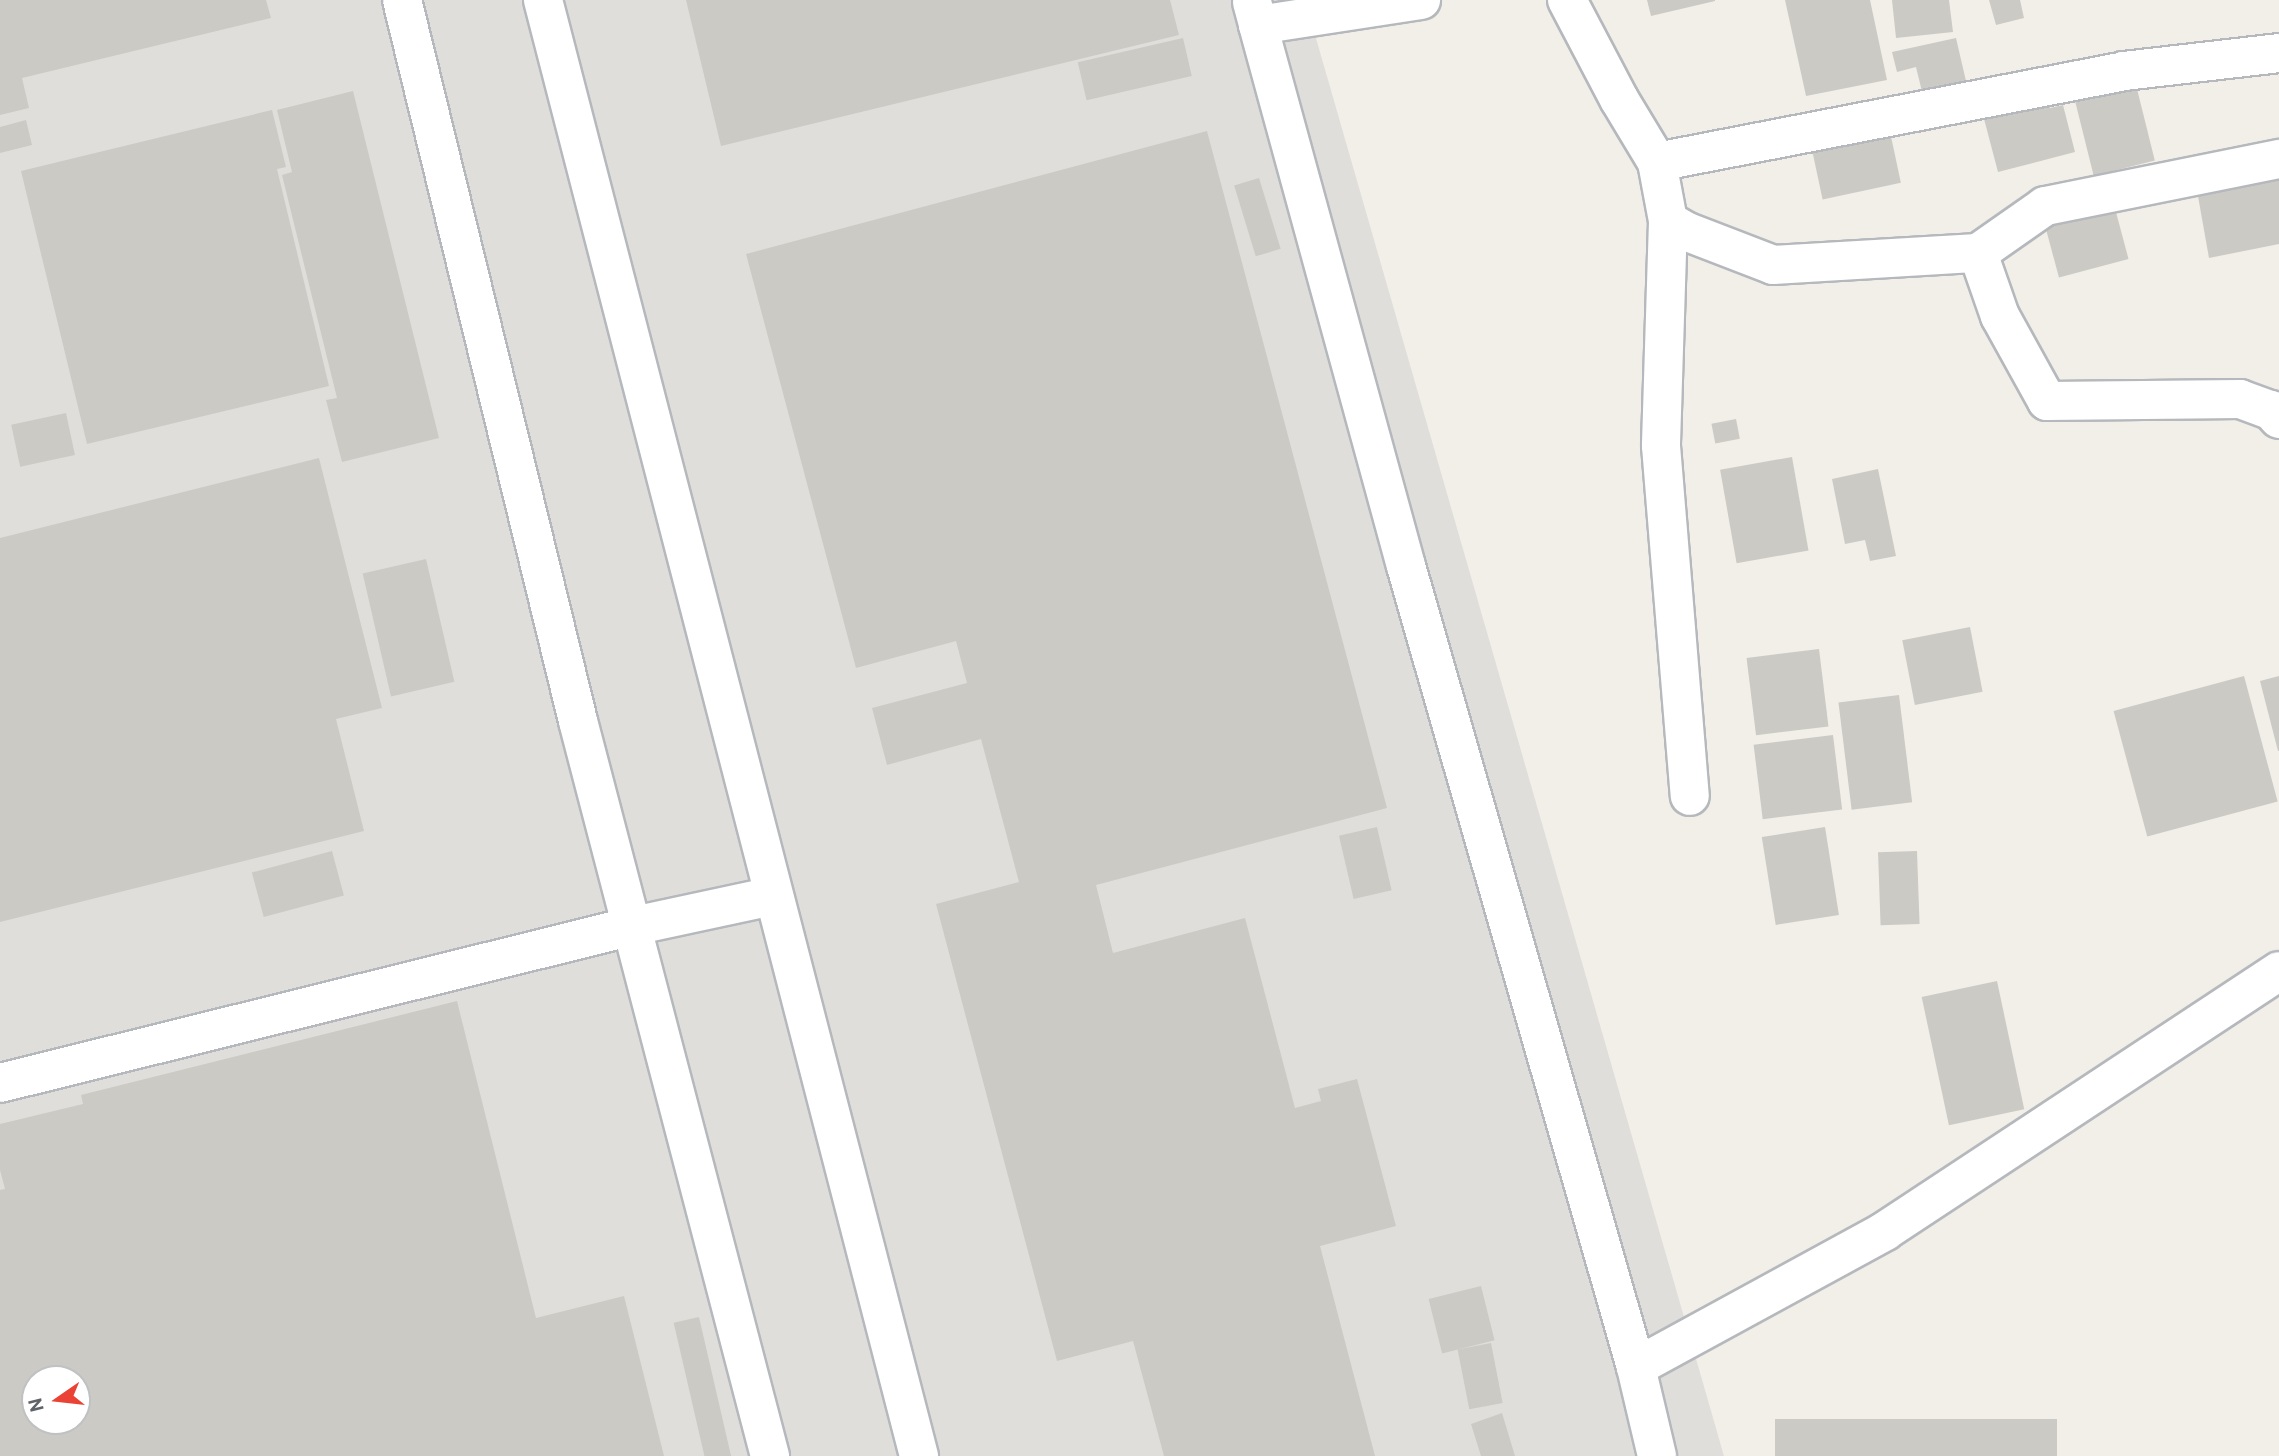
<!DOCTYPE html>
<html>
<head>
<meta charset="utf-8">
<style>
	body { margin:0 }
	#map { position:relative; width:2279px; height:1456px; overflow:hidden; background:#f1efe8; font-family:Overpass,sans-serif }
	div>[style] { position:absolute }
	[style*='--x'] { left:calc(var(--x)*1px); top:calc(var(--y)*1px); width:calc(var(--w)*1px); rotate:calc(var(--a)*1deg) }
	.industrial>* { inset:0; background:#e0deda }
	.building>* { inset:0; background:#cccac5; transform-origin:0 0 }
	.roads { filter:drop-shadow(2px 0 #b5b8bc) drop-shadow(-2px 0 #b5b8bc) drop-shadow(0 2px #b5b8bc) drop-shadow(0 -2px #b5b8bc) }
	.minor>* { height:38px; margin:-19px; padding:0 19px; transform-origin:19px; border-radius:19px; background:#fff }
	span { translate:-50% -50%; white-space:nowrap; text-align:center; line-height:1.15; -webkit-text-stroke:5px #fff; paint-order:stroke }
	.north { position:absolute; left:21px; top:1365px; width:70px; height:70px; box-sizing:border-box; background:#fff; border:2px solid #bfc1c3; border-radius:50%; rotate:256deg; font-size:19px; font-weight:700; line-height:28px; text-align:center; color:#5f6368 }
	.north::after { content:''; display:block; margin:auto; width:24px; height:32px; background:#ea4335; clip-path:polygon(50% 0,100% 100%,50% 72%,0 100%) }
</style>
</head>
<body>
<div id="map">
	<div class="industrial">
		<i style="clip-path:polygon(evenodd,0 0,1305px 0,1724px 1456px,0 1456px,0 0,35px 1379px,77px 1379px,77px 1421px,35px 1421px,35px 1379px)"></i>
	</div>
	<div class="building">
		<i style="clip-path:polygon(0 0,266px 0,271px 18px,22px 78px,29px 108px,0 115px)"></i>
		<i style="clip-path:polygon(686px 0,1170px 0,1179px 35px,721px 146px)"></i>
		<i style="clip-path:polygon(1647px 0,1715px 0,1715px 1px,1651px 16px)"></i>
		<i style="clip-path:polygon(1785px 0,1870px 0,1887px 80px,1806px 96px)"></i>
		<i style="clip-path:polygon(1892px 0,1949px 0,1953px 32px,1896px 38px)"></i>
		<i style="clip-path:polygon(1989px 0,2020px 0,2024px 18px,1996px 25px)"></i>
		<i style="left:1183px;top:38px;width:39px;height:108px;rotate:77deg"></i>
		<i style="clip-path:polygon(1956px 38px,1969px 94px,1925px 104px,1916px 67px,1897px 72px,1892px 52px)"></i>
		<i style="left:2135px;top:81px;width:82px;height:63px;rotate:76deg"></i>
		<i style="clip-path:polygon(353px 91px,439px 438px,342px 462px,326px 400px,337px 398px,282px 175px,292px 172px,277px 110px)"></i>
		<i style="clip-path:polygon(2047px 99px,2050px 108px,2063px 105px,2075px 152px,1998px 172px,1983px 115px)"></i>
		<i style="clip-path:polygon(272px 110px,286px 167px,277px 169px,329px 386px,87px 444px,21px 171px)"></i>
		<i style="clip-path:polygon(26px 120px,32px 145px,0 153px,0 127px)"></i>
		<i style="left:1889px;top:127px;width:57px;height:80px;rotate:78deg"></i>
		<i style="clip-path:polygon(1207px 131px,1387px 808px,1096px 885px,1113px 953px,1245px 918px,1295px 1108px,1321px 1101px,1318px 1089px,1357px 1079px,1396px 1226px,1320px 1246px,1375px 1456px,1164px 1456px,1133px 1341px,1057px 1361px,936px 904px,1019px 882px,981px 739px,887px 765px,872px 708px,967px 683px,956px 641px,856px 668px,746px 254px)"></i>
		<i style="clip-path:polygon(2279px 169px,2279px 244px,2209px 258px,2196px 185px)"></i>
		<i style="left:1259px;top:178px;width:74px;height:26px;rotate:73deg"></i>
		<i style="left:2113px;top:201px;width:60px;height:72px;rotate:75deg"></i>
		<i style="left:66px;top:413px;width:43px;height:56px;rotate:78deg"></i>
		<i style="left:1736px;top:419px;width:20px;height:25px;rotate:79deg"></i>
		<i style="left:1792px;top:457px;width:95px;height:73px;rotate:80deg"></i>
		<i style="clip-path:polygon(319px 458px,382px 708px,336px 719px,364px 831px,0 922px,0 538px)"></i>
		<i style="clip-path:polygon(1878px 469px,1896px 556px,1870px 561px,1865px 540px,1845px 544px,1832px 479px)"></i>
		<i style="left:426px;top:559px;width:126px;height:65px;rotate:77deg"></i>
		<i style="left:1970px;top:627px;width:66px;height:69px;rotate:79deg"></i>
		<i style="left:1819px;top:649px;width:78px;height:73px;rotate:83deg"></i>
		<i style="left:2244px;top:676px;width:130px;height:135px;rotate:75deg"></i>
		<i style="clip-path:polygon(2279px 676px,2279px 751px,2278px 751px,2260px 681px)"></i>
		<i style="left:1899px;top:695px;width:108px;height:61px;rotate:83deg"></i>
		<i style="left:1833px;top:735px;width:75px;height:80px;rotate:83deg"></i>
		<i style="left:1377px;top:827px;width:65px;height:39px;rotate:77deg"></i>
		<i style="left:1825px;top:827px;width:89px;height:64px;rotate:81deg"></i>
		<i style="left:332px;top:851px;width:46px;height:83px;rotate:75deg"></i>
		<i style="left:1917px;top:851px;width:73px;height:39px;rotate:88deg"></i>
		<i style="left:1997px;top:981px;width:131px;height:77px;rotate:78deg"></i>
		<i style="clip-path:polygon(evenodd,457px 1001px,536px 1318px,624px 1296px,664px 1456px,0 1456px,0 1190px,5px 1189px,0 1170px,0 1124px,83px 1104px,81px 1095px,457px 1001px,35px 1379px,77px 1379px,77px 1421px,35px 1421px,35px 1379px)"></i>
		<i style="left:1481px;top:1286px;width:56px;height:54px;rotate:76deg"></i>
		<i style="left:699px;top:1317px;width:143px;height:26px;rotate:77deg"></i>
		<i style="left:1491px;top:1343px;width:61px;height:34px;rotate:79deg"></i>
		<i style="clip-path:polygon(1502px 1413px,1515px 1456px,1481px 1456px,1471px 1424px)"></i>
		<i style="left:2057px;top:1419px;width:37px;height:282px;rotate:90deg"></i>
	</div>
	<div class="roads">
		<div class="minor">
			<i style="--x:402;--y:0;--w:742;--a:76.28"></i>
			<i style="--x:578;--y:721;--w:760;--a:75.36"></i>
			<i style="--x:543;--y:0;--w:1504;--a:75.52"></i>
			<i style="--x:1567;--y:0;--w:112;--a:62.3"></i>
			<i style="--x:1619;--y:99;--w:74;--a:58.9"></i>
			<i style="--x:1657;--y:162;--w:60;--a:79.4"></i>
			<i style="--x:1668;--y:221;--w:225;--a:91.8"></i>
			<i style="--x:1661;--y:446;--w:351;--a:85.3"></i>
			<i style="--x:1252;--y:2;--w:24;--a:75"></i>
			<i style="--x:1258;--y:25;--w:165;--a:-8.7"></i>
			<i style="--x:1258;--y:25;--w:561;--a:74.7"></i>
			<i style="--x:1406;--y:566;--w:833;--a:73.98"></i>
			<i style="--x:1636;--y:1367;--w:91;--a:76.7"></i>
			<i style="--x:1657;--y:162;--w:476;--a:-11"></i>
			<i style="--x:2124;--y:71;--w:156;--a:-6.6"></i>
			<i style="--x:1668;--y:221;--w:20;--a:30"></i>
			<i style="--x:1685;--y:231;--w:94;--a:21.1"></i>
			<i style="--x:1773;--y:265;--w:205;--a:-3.4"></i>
			<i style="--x:1978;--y:253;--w:67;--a:70.8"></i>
			<i style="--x:2000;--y:316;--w:97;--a:61.1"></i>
			<i style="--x:2047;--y:401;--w:193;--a:-0.6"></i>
			<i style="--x:2240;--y:399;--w:33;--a:20"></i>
			<i style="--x:2271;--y:410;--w:12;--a:48"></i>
			<i style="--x:1978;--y:253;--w:82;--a:-35"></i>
			<i style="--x:2045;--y:206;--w:239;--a:-11.4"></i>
			<i style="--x:0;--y:1083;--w:652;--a:-13.93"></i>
			<i style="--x:633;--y:926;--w:143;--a:-12.1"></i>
			<i style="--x:1636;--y:1367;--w:284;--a:-28.6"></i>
			<i style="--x:1885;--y:1231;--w:472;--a:-33.4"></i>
		</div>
	</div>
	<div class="north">N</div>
</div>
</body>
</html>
